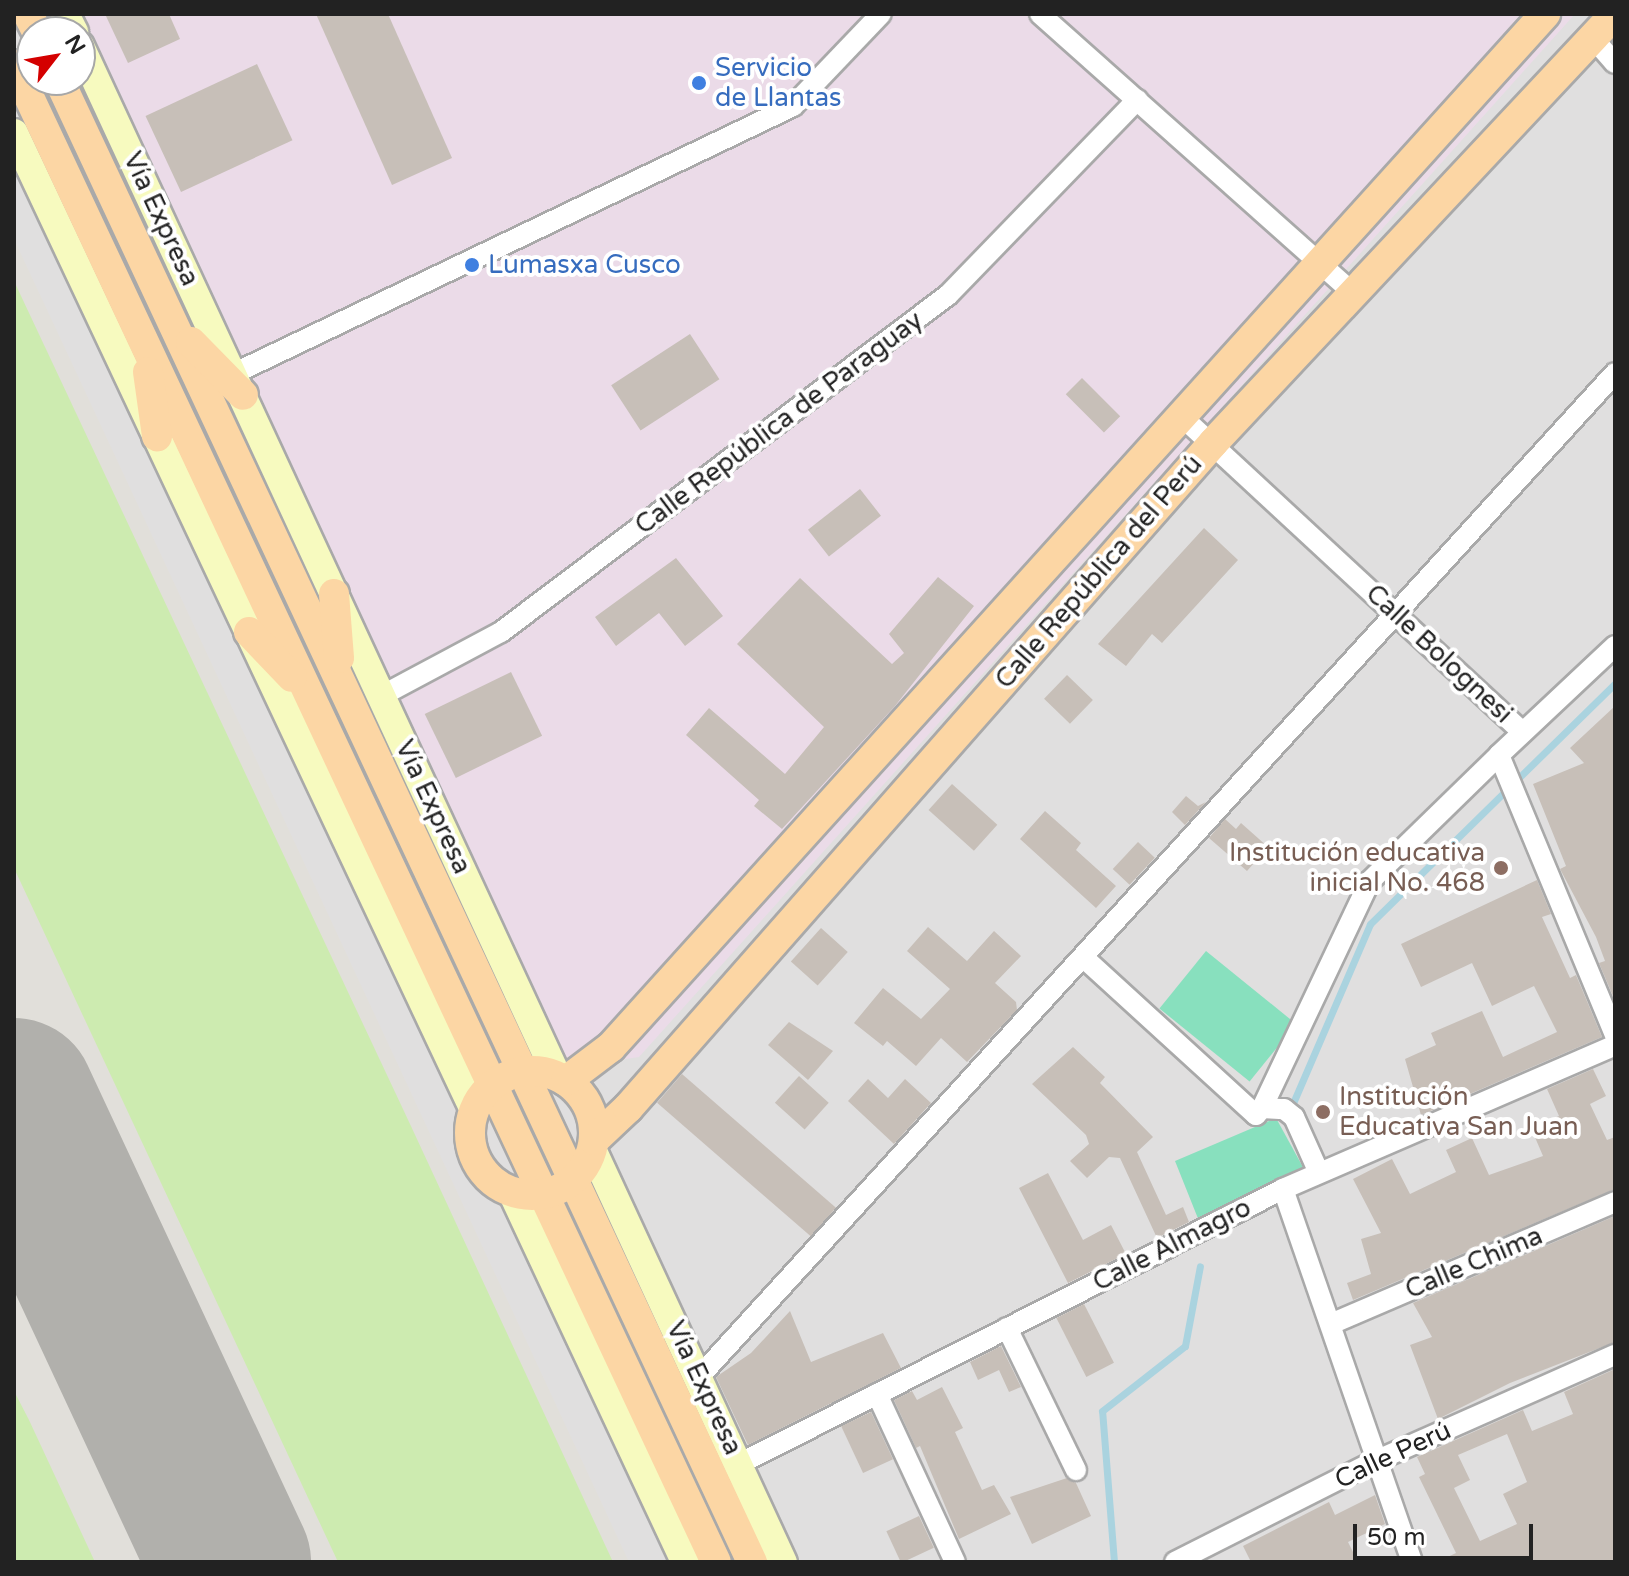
<!DOCTYPE html>
<html>
<head>
<meta charset="utf-8">
<style>
	body { margin:0 }
	#map { position:relative; width:1629px; height:1576px; overflow:hidden; background:#f2efe9; font-family:"Varela Round",sans-serif }
	div>[style] { position:absolute }
	[style*='--x'] { left:calc(var(--x)*1px); top:calc(var(--y)*1px); width:calc(var(--w)*1px); rotate:calc(var(--a)*1deg) }
	.residential>* { inset:0; background:#e0dfdf }
	.industrial>* { inset:0; background:#ebdbe8 }
	.airport>* { inset:0; background:#e1dfda }
	.grass>* { inset:0; background:#cdebb0 }
	.pitch>* { inset:0; background:#88e0be; transform-origin:0 0 }
	.stream>* { height:7px; margin:-3.5px; padding:0 3.5px; transform-origin:3.5px; border-radius:3.5px; background:#aad3df }
	.taxiway>* { height:66px; margin:-33px; padding:0 33px; transform-origin:33px; border-radius:33px; background:#b1b0ac }
	.runway>* { height:162px; margin:-81px; padding:0 81px; transform-origin:81px; border-radius:81px; background:#b1b0ac }
	.building>* { inset:0; background:#c7bfb8; transform-origin:0 0 }
	.roads { filter:drop-shadow(2px 0 #a9a9a9) drop-shadow(-2px 0 #a9a9a9) drop-shadow(0 2px #a9a9a9) drop-shadow(0 -2px #a9a9a9) }
	.minor>* { height:20px; margin:-10px; padding:0 10px; transform-origin:10px; border-radius:10px; background:#fff }
	.secondary>* { height:28px; margin:-14px; padding:0 14px; transform-origin:14px; border-radius:14px; background:#f7fabf }
	.primary>* { height:30px; margin:-15px; padding:0 15px; transform-origin:15px; border-radius:15px; background:#fcd6a4 }
	.primary>.ring { margin:-15px; padding:0; box-sizing:content-box; background:none; border:30px solid #fcd6a4; border-radius:50% }
	.dots>* { width:22px; height:22px; translate:-50% -50%; box-sizing:border-box; border:4px solid #fff; border-radius:50% }
	span { translate:-50% -50%; white-space:nowrap; text-align:center; line-height:1.15; -webkit-text-stroke:8px #fff; paint-order:stroke }
	.shop-label { font-size:26px; color:#366cbe }
	.left { translate:0 -50%; text-align:left }
	.street-label { font-size:26px; color:#222 }
	.education-label { font-size:26px; color:#785e54 }
	.right { translate:-100% -50%; text-align:right }
	.frame { position:absolute; inset:0; border:16px solid #222; pointer-events:none }
	.north { position:absolute; left:16px; top:16px; width:80px; height:80px; box-sizing:border-box; background:#fff; border:2px solid #a7a7a7; border-radius:50%; rotate:59deg; font-size:22px; font-weight:700; line-height:32px; text-align:center; color:#222 }
	.north::after { content:''; display:block; margin:auto; width:28px; height:36px; background:#d40000; clip-path:polygon(50% 0,100% 100%,50% 72%,0 100%) }
	.scale { position:absolute; left:1353px; top:1524px; width:180px; height:36px; box-sizing:border-box; border:4px solid #222; border-top:0; padding-left:10px; font-size:24px; line-height:28px; white-space:nowrap; color:#222; -webkit-text-stroke:6px #fff; paint-order:stroke }
</style>
</head>
<body>
<div id="map">
	<div class="residential">
		<i style="clip-path:polygon(evenodd,14px 14px,1615px 14px,1615px 1562px,14px 1562px,14px 14px,32px 32px,80px 32px,80px 80px,32px 80px,32px 32px)"></i>
	</div>
	<div class="industrial">
		<i style="clip-path:polygon(38px 14px,1575px 14px,639px 1057px,534px 1073px,69px 80px,80px 80px,80px 32px,47px 32px)"></i>
	</div>
	<div class="airport">
		<i style="clip-path:polygon(14px 239px,103px 430px,629px 1562px,14px 1562px)"></i>
	</div>
	<div class="grass">
		<i style="clip-path:polygon(14px 281px,410px 1124px,613px 1562px,338px 1562px,14px 868px)"></i>
		<i style="clip-path:polygon(14px 1391px,29px 1420px,95px 1562px,14px 1562px)"></i>
	</div>
	<div class="pitch">
		<i style="left:1206px;top:951px;width:116px;height:74px;rotate:39deg"></i>
		<i style="clip-path:polygon(1276px 1118px,1304px 1169px,1199px 1221px,1175px 1161px)"></i>
	</div>
	<div class="stream">
		<i style="--x:1290;--y:1110;--w:202;--a:-66.7"></i>
		<i style="--x:1370;--y:924;--w:344;--a:-44.5"></i>
		<i style="--x:1114;--y:1562;--w:151;--a:-94.5"></i>
		<i style="--x:1102;--y:1411;--w:105;--a:-38.1"></i>
		<i style="--x:1185;--y:1346;--w:81;--a:-79.4"></i>
	</div>
	<div class="taxiway">
		<i style="--x:14;--y:1239;--w:118;--a:34.6"></i>
	</div>
	<div class="runway">
		<i style="--x:14;--y:1099;--w:511;--a:64.99"></i>
	</div>
	<div class="building">
		<i style="clip-path:polygon(105px 14px,169px 14px,180px 39px,128px 63px)"></i>
		<i style="clip-path:polygon(316px 14px,388px 14px,452px 158px,392px 185px)"></i>
		<i style="left:257px;top:64px;width:84px;height:123px;rotate:65deg"></i>
		<i style="left:690px;top:334px;width:54px;height:94px;rotate:57deg"></i>
		<i style="left:1082px;top:378px;width:54px;height:23px;rotate:45deg"></i>
		<i style="left:860px;top:489px;width:34px;height:66px;rotate:52deg"></i>
		<i style="clip-path:polygon(1204px 528px,1238px 560px,1162px 643px,1152px 634px,1126px 666px,1098px 644px)"></i>
		<i style="clip-path:polygon(676px 558px,723px 616px,685px 646px,659px 613px,616px 646px,595px 617px)"></i>
		<i style="clip-path:polygon(938px 577px,974px 606px,895px 706px,782px 829px,754px 806px,759px 800px,686px 735px,709px 708px,785px 774px,824px 727px,737px 644px,800px 578px,892px 664px,904px 653px,889px 634px)"></i>
		<i style="left:511px;top:672px;width:71px;height:96px;rotate:64deg"></i>
		<i style="left:1067px;top:675px;width:36px;height:33px;rotate:44deg"></i>
		<i style="clip-path:polygon(1615px 706px,1615px 1001px,1599px 963px,1605px 961px,1596px 937px,1560px 869px,1566px 866px,1533px 784px,1584px 763px,1570px 748px)"></i>
		<i style="left:952px;top:784px;width:61px;height:35px;rotate:42deg"></i>
		<i style="clip-path:polygon(1186px 796px,1198px 806px,1206px 802px,1185px 825px,1172px 812px)"></i>
		<i style="clip-path:polygon(1045px 811px,1081px 843px,1076px 850px,1116px 886px,1096px 908px,1020px 839px)"></i>
		<i style="clip-path:polygon(1225px 819px,1236px 829px,1241px 823px,1268px 847px,1247px 871px,1209px 838px)"></i>
		<i style="left:1138px;top:842px;width:23px;height:37px;rotate:43deg"></i>
		<i style="clip-path:polygon(1537px 880px,1551px 914px,1542px 917px,1570px 978px,1576px 975px,1602px 1037px,1421px 1115px,1405px 1059px,1436px 1045px,1431px 1033px,1482px 1011px,1503px 1057px,1557px 1032px,1534px 986px,1492px 1006px,1472px 963px,1421px 987px,1401px 944px)"></i>
		<i style="clip-path:polygon(928px 927px,967px 961px,994px 931px,1021px 956px,995px 983px,1016px 1002px,1017px 1010px,967px 1062px,941px 1038px,916px 1066px,887px 1041px,883px 1046px,854px 1023px,883px 988px,921px 1019px,950px 989px,907px 951px)"></i>
		<i style="left:821px;top:928px;width:36px;height:45px;rotate:42deg"></i>
		<i style="clip-path:polygon(789px 1022px,833px 1051px,808px 1080px,768px 1045px)"></i>
		<i style="clip-path:polygon(1073px 1047px,1105px 1077px,1100px 1083px,1153px 1137px,1137px 1152px,1166px 1215px,1183px 1207px,1189px 1222px,1157px 1238px,1120px 1158px,1109px 1157px,1087px 1178px,1070px 1161px,1089px 1144px,1086px 1135px,1032px 1084px)"></i>
		<i style="clip-path:polygon(1593px 1069px,1606px 1096px,1590px 1104px,1607px 1140px,1615px 1137px,1615px 1189px,1353px 1300px,1347px 1283px,1371px 1274px,1361px 1239px,1381px 1233px,1353px 1179px,1392px 1159px,1410px 1194px,1456px 1172px,1446px 1150px,1472px 1138px,1489px 1175px,1543px 1156px,1531px 1128px,1559px 1116px,1547px 1089px)"></i>
		<i style="left:682px;top:1074px;width:204px;height:38px;rotate:41deg"></i>
		<i style="left:799px;top:1076px;width:40px;height:36px;rotate:42deg"></i>
		<i style="clip-path:polygon(868px 1079px,888px 1098px,905px 1079px,931px 1103px,894px 1144px,848px 1101px)"></i>
		<i style="clip-path:polygon(1048px 1173px,1083px 1240px,1111px 1225px,1126px 1254px,1068px 1283px,1019px 1188px)"></i>
		<i style="clip-path:polygon(1615px 1216px,1615px 1342px,1510px 1383px,1438px 1419px,1410px 1345px,1432px 1337px,1413px 1303px)"></i>
		<i style="left:1084px;top:1304px;width:66px;height:31px;rotate:63deg"></i>
		<i style="clip-path:polygon(790px 1311px,811px 1362px,883px 1333px,901px 1368px,748px 1445px,716px 1377px,751px 1353px)"></i>
		<i style="clip-path:polygon(1001px 1346px,1021px 1387px,1009px 1392px,999px 1370px,978px 1380px,970px 1362px)"></i>
		<i style="clip-path:polygon(evenodd,1615px 1369px,1615px 1562px,1437px 1562px,1456px 1553px,1419px 1477px,1425px 1474px,1417px 1457px,1523px 1410px,1532px 1431px,1573px 1414px,1564px 1392px,1615px 1369px,1507px 1434px,1527px 1482px,1503px 1494px,1517px 1524px,1480px 1541px,1454px 1488px,1470px 1480px,1458px 1455px,1507px 1434px)"></i>
		<i style="clip-path:polygon(942px 1387px,963px 1428px,955px 1432px,982px 1490px,994px 1485px,1011px 1514px,959px 1539px,920px 1446px,916px 1448px,894px 1400px,912px 1391px,917px 1400px)"></i>
		<i style="left:871px;top:1412px;width:52px;height:33px;rotate:65deg"></i>
		<i style="clip-path:polygon(1067px 1478px,1076px 1483px,1091px 1516px,1032px 1544px,1010px 1497px)"></i>
		<i style="clip-path:polygon(1375px 1495px,1385px 1524px,1348px 1542px,1358px 1562px,1251px 1562px,1243px 1546px,1329px 1502px,1335px 1515px)"></i>
		<i style="left:919px;top:1516px;width:35px;height:36px;rotate:65deg"></i>
	</div>
	<div class="roads">
		<div class="minor">
			<i style="--x:1040;--y:14;--w:416;--a:41.7"></i>
			<i style="--x:1593;--y:38;--w:33;--a:49"></i>
			<i style="--x:233;--y:374;--w:621;--a:-25.57"></i>
			<i style="--x:793;--y:106;--w:127;--a:-46.3"></i>
			<i style="--x:1180;--y:415;--w:466;--a:42.8"></i>
			<i style="--x:1615;--y:646;--w:159;--a:136.8"></i>
			<i style="--x:1499;--y:755;--w:303;--a:67.5"></i>
			<i style="--x:381;--y:696;--w:136;--a:-28.1"></i>
			<i style="--x:501;--y:632;--w:560;--a:-37.01"></i>
			<i style="--x:948;--y:295;--w:272;--a:-45.9"></i>
			<i style="--x:1084;--y:958;--w:233;--a:42.4"></i>
			<i style="--x:1256;--y:1115;--w:9;--a:-49"></i>
			<i style="--x:1262;--y:1108;--w:22;--a:3"></i>
			<i style="--x:1284;--y:1109;--w:13;--a:39"></i>
			<i style="--x:1294;--y:1117;--w:61;--a:65.9"></i>
			<i style="--x:1262;--y:1108;--w:251;--a:-64.6"></i>
			<i style="--x:1370;--y:881;--w:180;--a:-44.3"></i>
			<i style="--x:1283;--y:1189;--w:395;--a:70.9"></i>
			<i style="--x:1333;--y:1323;--w:307;--a:-23.2"></i>
			<i style="--x:1007;--y:1328;--w:158;--a:64.1"></i>
			<i style="--x:699;--y:1377;--w:1359;--a:-47.62"></i>
			<i style="--x:877;--y:1394;--w:185;--a:65.1"></i>
			<i style="--x:739;--y:1464;--w:610;--a:-26.82"></i>
			<i style="--x:1283;--y:1189;--w:362;--a:-23.4"></i>
			<i style="--x:1175;--y:1562;--w:222;--a:-26.8"></i>
			<i style="--x:1373;--y:1462;--w:265;--a:-23.9"></i>
		</div>
		<div class="secondary">
			<i style="--x:65;--y:14;--w:20;--a:63"></i>
			<i style="--x:80;--y:46;--w:1135;--a:65.15"></i>
			<i style="--x:14;--y:133;--w:1080;--a:64.79"></i>
			<i style="--x:592;--y:1149;--w:455;--a:65.2"></i>
			<i style="--x:512;--y:1192;--w:408;--a:64.9"></i>
		</div>
		<div class="primary">
			<i style="--x:28;--y:14;--w:20;--a:63"></i>
			<i style="--x:14;--y:65;--w:1653;--a:64.88"></i>
			<i style="--x:59;--y:80;--w:1636;--a:64.94"></i>
			<i style="--x:191;--y:342;--w:74;--a:45.5"></i>
			<i style="--x:148;--y:372;--w:65;--a:82"></i>
			<i style="--x:334;--y:594;--w:64;--a:85.5"></i>
			<i style="--x:249;--y:632;--w:62;--a:46.3"></i>
			<i class="ring" style="left:470px;top:1071px;width:94px;height:94px"></i>
			<i style="--x:566;--y:1081;--w:56;--a:-37.1"></i>
			<i style="--x:611;--y:1047;--w:1393;--a:-47.88"></i>
			<i style="--x:594;--y:1140;--w:47;--a:-43.3"></i>
			<i style="--x:628;--y:1108;--w:886;--a:-48.66"></i>
			<i style="--x:1213;--y:443;--w:588;--a:-46.86"></i>
		</div>
	</div>
	<div class="dots">
		<i style="left:699px;top:83px;background:#3f7fe0"></i>
		<i style="left:472px;top:265px;background:#3f7fe0"></i>
		<i style="left:1501px;top:868px;background:#8d6e63"></i>
		<i style="left:1323px;top:1112px;background:#8d6e63"></i>
	</div>
	<div class="shop-label">
		<span class="left" style="left:715px;top:83px">Servicio<br>de Llantas</span>
		<span class="left" style="left:488px;top:265px">Lumasxa Cusco</span>
	</div>
	<div class="street-label">
		<span style="left:161px;top:219px;rotate:65deg">Vía Expresa</span>
		<span style="left:779px;top:423px;rotate:-37deg">Calle República de Paraguay</span>
		<span style="left:1099px;top:572px;rotate:-49deg">Calle República del Perú</span>
		<span style="left:1439px;top:654px;rotate:43deg">Calle Bolognesi</span>
		<span style="left:433px;top:807px;rotate:65deg">Vía Expresa</span>
		<span style="left:1172px;top:1245px;rotate:-27deg">Calle Almagro</span>
		<span style="left:1474px;top:1263px;rotate:-23deg">Calle Chima</span>
		<span style="left:704px;top:1388px;rotate:65deg">Vía Expresa</span>
		<span style="left:1393px;top:1455px;rotate:-25deg">Calle Perú</span>
	</div>
	<div class="education-label">
		<span class="right" style="left:1485px;top:868px">Institución educativa<br>inicial No. 468</span>
		<span class="left" style="left:1339px;top:1112px">Institución<br>Educativa San Juan</span>
	</div>
	<div class="frame"></div>
	<div class="north">N</div>
	<div class="scale">50 m</div>
</div>
</body>
</html>
